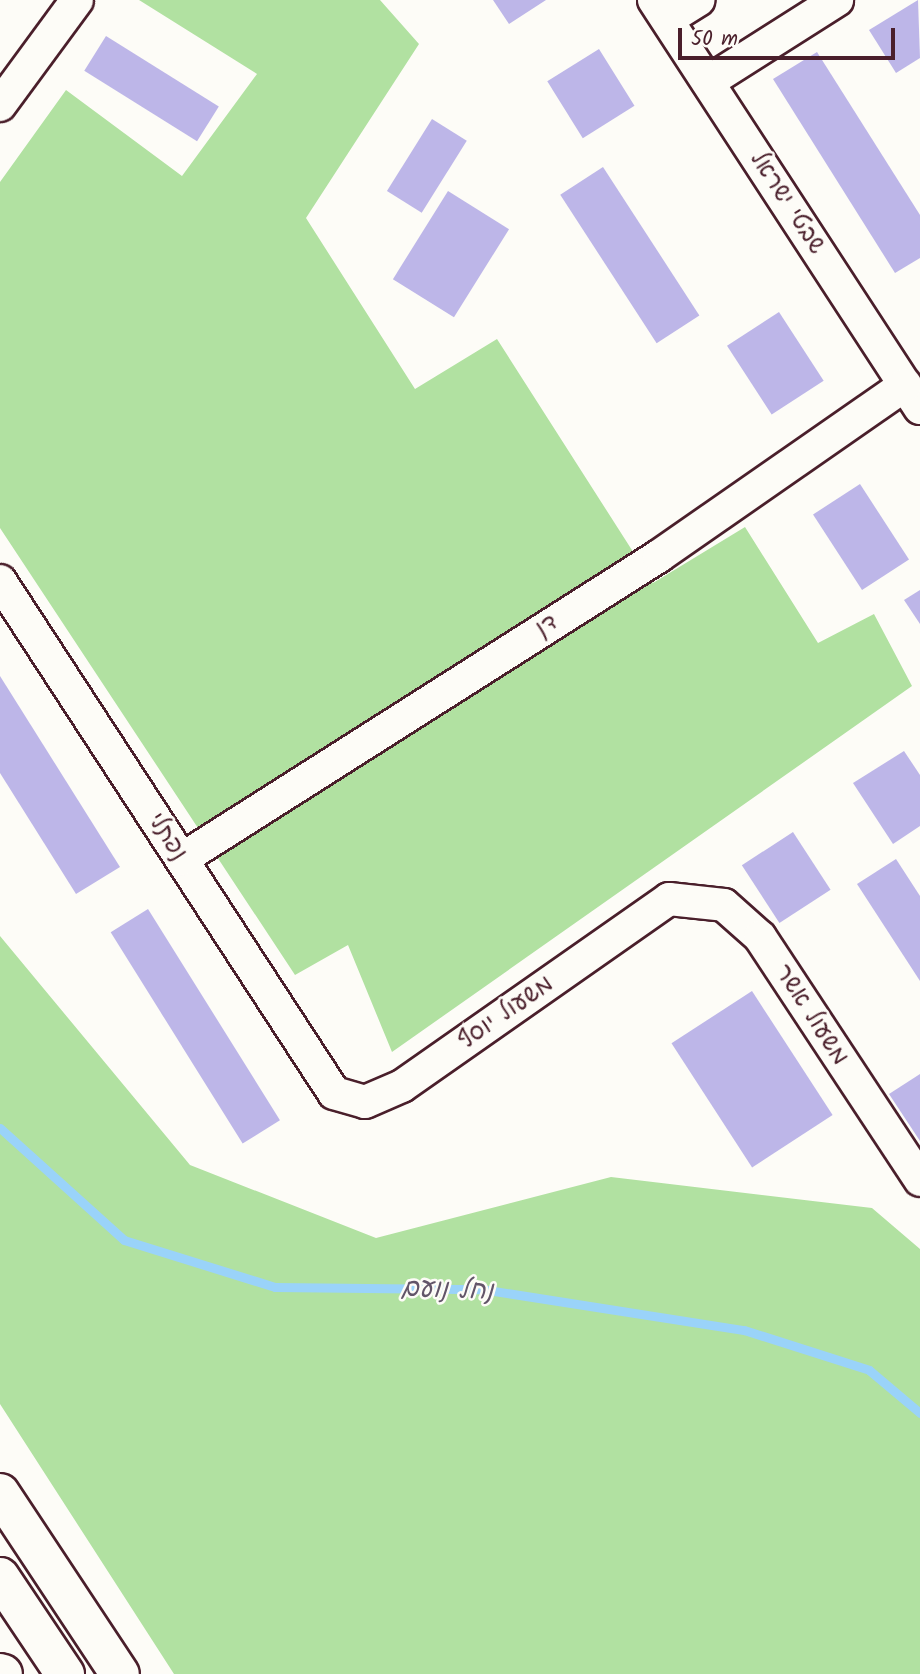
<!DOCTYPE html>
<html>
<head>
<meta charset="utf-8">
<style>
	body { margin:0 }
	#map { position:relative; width:920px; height:1674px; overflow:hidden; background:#fdfcf7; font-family:Kalam,"Playpen Sans Hebrew",sans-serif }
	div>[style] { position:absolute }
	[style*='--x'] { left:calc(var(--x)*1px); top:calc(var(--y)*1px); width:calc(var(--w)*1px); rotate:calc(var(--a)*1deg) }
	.green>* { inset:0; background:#b1e1a1 }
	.stream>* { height:9px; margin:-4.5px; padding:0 4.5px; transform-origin:4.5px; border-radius:4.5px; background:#9ad3f9 }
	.building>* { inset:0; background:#bdb6e8; transform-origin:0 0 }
	.roads { filter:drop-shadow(2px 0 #4a1f2b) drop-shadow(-2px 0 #4a1f2b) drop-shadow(0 2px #4a1f2b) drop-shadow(0 -2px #4a1f2b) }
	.minor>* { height:32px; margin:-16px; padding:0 16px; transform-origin:16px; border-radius:16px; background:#fdfcf7 }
	.highway>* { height:38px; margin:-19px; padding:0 19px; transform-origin:19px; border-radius:19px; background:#fdfcf7 }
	span { translate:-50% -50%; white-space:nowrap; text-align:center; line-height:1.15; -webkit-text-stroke:5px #fdfcf7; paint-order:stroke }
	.street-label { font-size:24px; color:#4a1f2b }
	.water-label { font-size:26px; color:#625569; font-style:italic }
	.scale { position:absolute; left:678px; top:28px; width:217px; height:32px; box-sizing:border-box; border:4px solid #4a1f2b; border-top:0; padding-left:9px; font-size:21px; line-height:24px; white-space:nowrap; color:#4a1f2b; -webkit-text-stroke:5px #fdfcf7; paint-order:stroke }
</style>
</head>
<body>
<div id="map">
	<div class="green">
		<i style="clip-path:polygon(139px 0,380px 0,419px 44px,306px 218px,415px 389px,497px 339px,653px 583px,745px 527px,818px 643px,874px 614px,912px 686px,392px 1052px,348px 945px,295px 975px,0 528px,0 182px,66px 90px,182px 176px,257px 74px)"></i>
		<i style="clip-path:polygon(0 936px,190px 1165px,376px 1238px,611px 1177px,872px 1208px,920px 1249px,920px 1674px,174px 1674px,0 1404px)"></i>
	</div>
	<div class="stream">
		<i style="--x:0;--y:1128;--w:167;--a:42.1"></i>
		<i style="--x:124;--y:1240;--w:158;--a:17.3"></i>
		<i style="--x:275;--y:1287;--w:206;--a:0.6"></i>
		<i style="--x:481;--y:1289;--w:266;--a:8.9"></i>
		<i style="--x:744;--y:1330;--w:131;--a:17.7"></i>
		<i style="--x:869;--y:1370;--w:67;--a:40.1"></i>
	</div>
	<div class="building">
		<i style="clip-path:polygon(493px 0,546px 0,509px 24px)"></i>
		<i style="clip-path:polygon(918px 0,920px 58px,896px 73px,869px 30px)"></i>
		<i style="left:106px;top:36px;width:133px;height:41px;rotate:32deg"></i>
		<i style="left:599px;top:49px;width:67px;height:61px;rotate:58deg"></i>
		<i style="clip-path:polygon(817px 52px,920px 215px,920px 258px,895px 273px,773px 79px)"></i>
		<i style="left:432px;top:119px;width:41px;height:85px;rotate:32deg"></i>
		<i style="left:603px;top:167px;width:177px;height:51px;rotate:57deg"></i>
		<i style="left:448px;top:191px;width:72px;height:104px;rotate:32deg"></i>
		<i style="left:779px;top:312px;width:82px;height:62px;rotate:57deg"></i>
		<i style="left:860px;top:484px;width:90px;height:56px;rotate:57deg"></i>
		<i style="clip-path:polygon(920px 590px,920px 624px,904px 600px)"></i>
		<i style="clip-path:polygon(0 676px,120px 867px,76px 894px,0 773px)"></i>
		<i style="clip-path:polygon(904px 751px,920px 775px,920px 826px,893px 844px,853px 783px)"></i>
		<i style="left:793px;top:832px;width:69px;height:61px;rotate:57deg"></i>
		<i style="clip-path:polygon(896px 859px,920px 896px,920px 981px,857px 884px)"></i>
		<i style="left:148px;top:909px;width:249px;height:44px;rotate:58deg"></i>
		<i style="left:752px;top:991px;width:148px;height:96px;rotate:57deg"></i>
		<i style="clip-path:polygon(920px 1074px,920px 1141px,889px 1094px)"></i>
	</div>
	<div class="roads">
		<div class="minor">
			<i style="--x:654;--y:0;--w:487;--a:56.9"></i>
			<i style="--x:668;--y:19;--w:36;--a:-32"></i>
			<i style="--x:708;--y:82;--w:153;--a:-32.4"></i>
			<i style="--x:0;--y:105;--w:130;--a:-53.7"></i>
			<i style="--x:0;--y:581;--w:611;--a:56.88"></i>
			<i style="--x:334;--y:1093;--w:32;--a:16"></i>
			<i style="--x:365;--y:1102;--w:40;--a:-23.4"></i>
			<i style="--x:402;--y:1086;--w:326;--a:-35"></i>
			<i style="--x:669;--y:899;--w:55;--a:6.2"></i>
			<i style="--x:724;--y:905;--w:48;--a:41.6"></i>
			<i style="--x:760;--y:937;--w:291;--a:56.6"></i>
			<i style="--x:182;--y:859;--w:565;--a:-32.42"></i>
			<i style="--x:659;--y:556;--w:300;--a:-34.8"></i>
		</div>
		<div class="highway">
			<i style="--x:0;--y:1493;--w:217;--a:56.5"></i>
			<i style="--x:0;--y:1577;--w:117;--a:56.2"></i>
			<i style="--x:0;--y:1673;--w:3;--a:18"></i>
		</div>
	</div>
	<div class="street-label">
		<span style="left:787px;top:203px;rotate:57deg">שבטי ישראל</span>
		<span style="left:547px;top:626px;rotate:-32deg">דן</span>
		<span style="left:167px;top:837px;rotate:57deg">נפתלי</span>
		<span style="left:506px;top:1013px;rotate:-35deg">משעול יוסף</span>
		<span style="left:811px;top:1015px;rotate:57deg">משעול אשר</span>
	</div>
	<div class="water-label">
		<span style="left:447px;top:1291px;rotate:2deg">נחל נועם</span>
	</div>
	<div class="scale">50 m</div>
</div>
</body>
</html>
